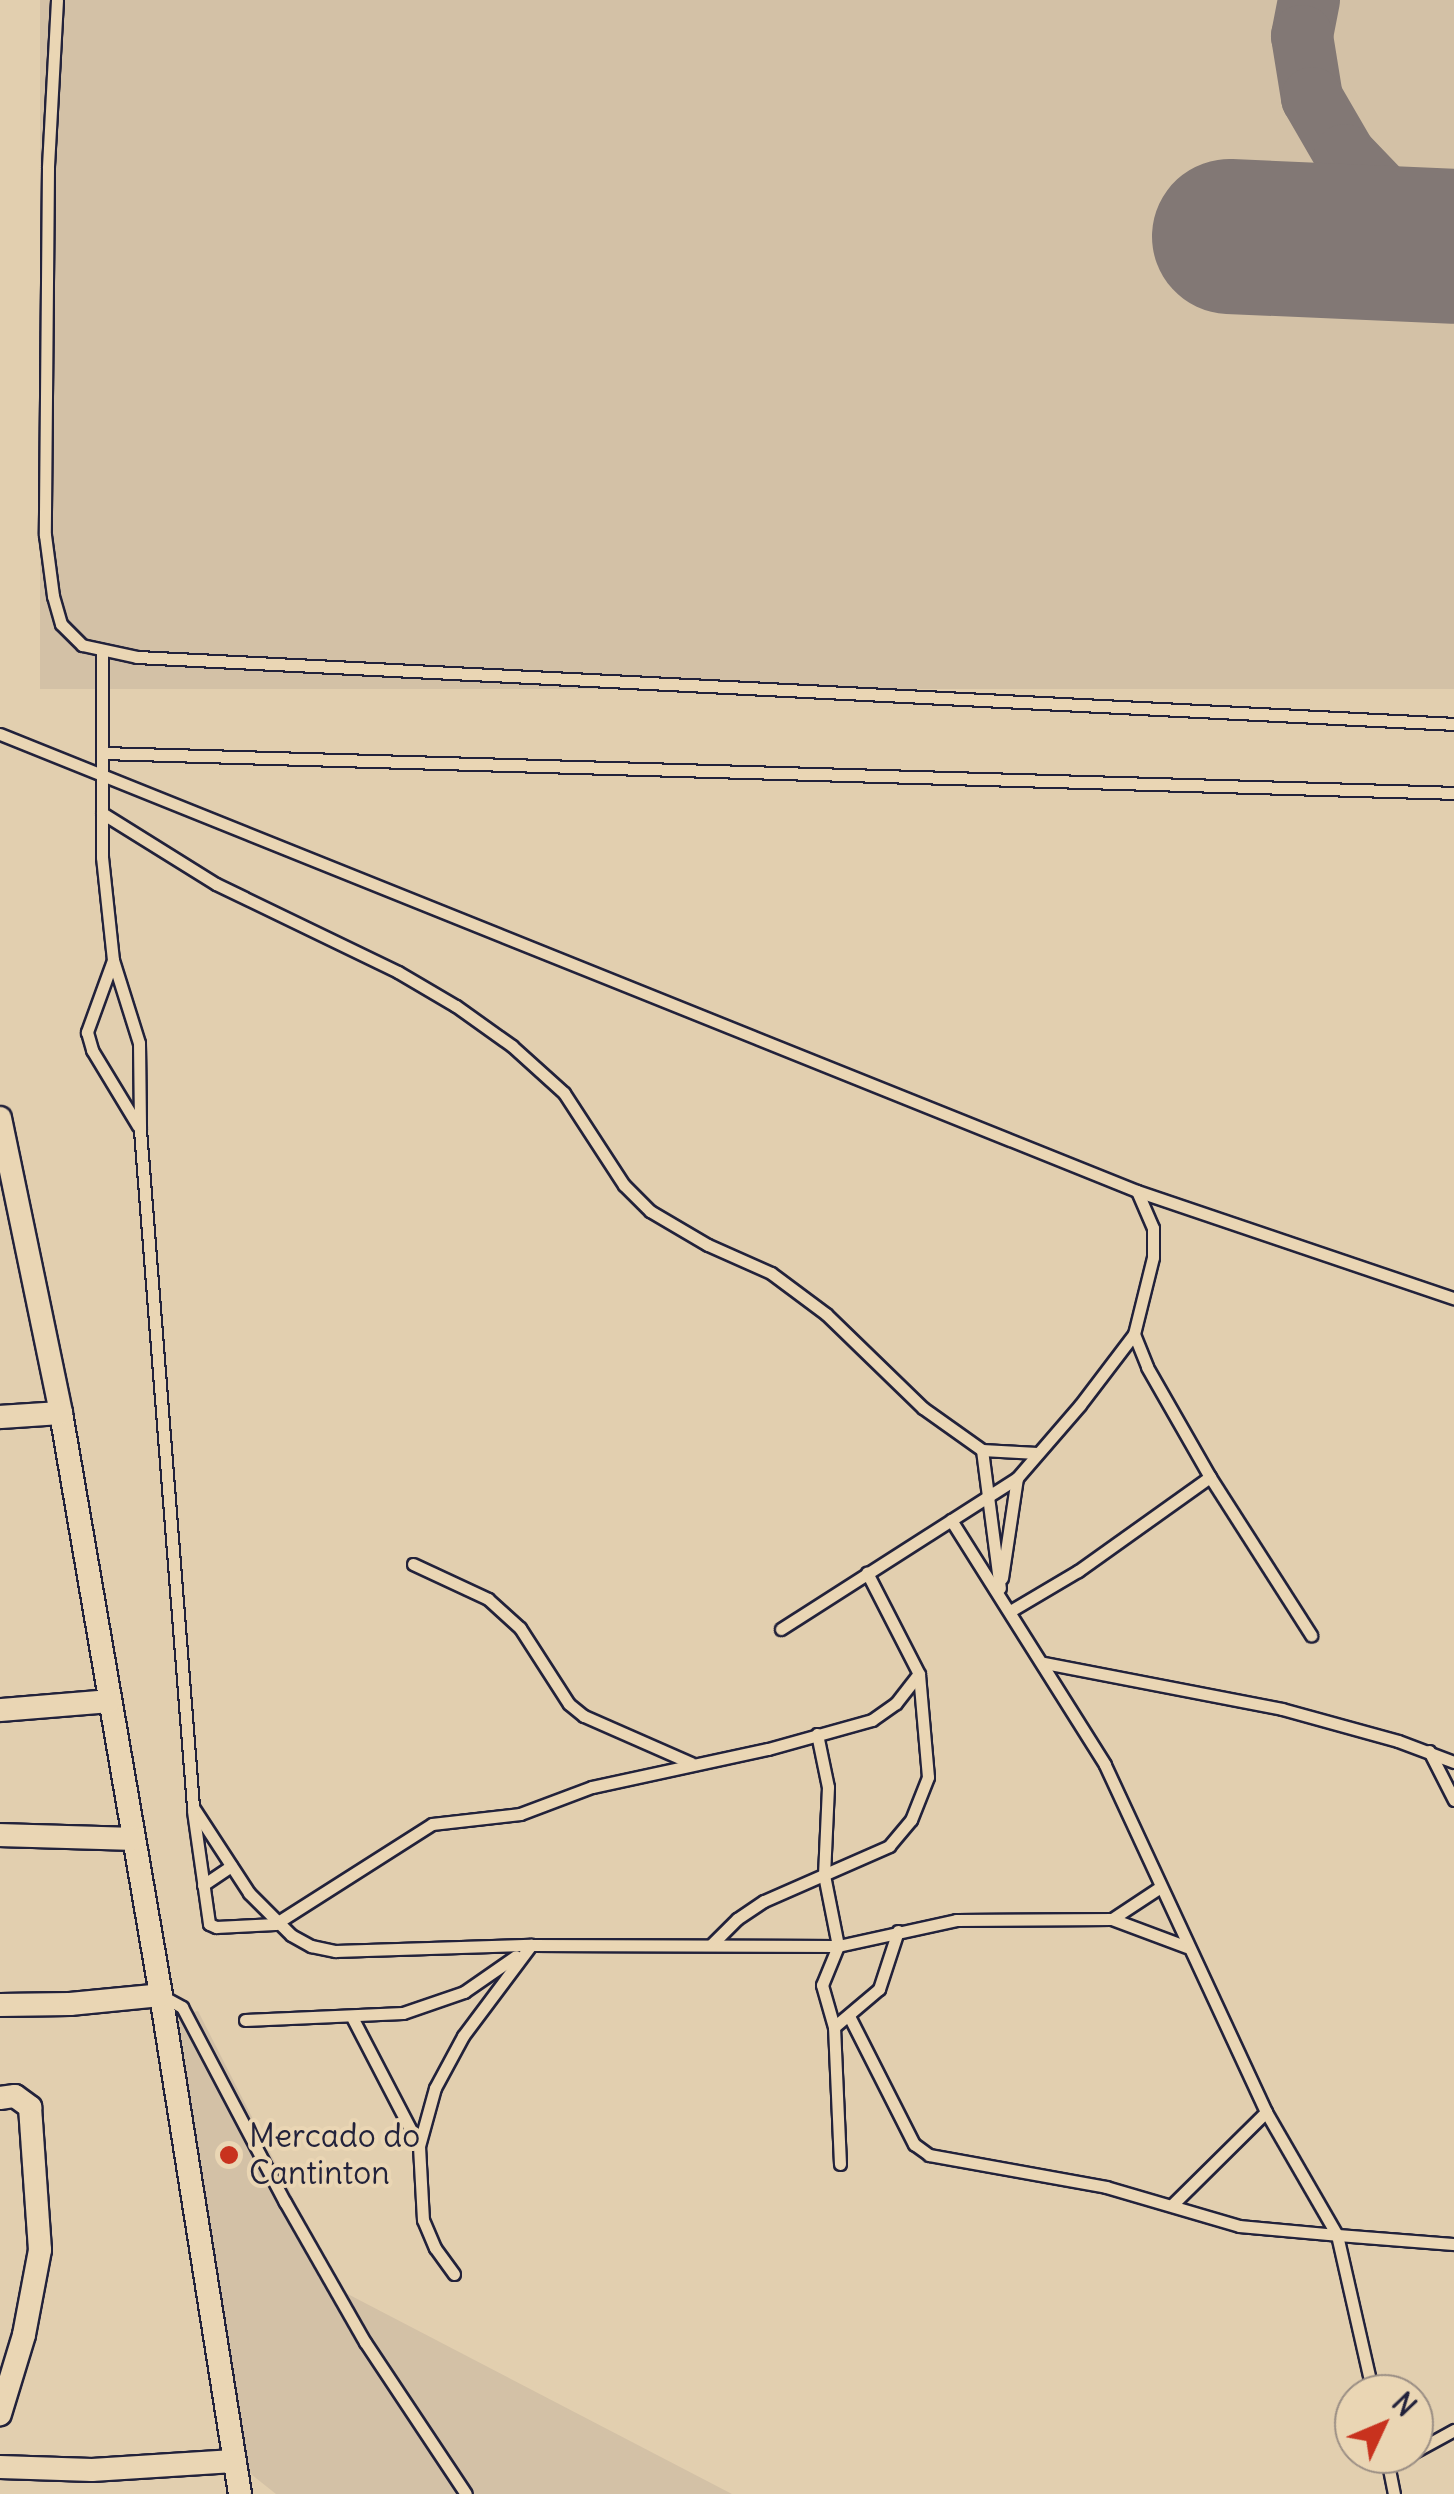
<!DOCTYPE html>
<html>
<head>
<meta charset="utf-8">
<style>
	body { margin:0 }
	#map { position:relative; width:1454px; height:2494px; overflow:hidden; background:#e2cfaf; font-family:Delius,sans-serif }
	div>[style] { position:absolute }
	[style*='--x'] { left:calc(var(--x)*1px); top:calc(var(--y)*1px); width:calc(var(--w)*1px); rotate:calc(var(--a)*1deg) }
	.built>* { inset:0; background:#d3c1a6; transform-origin:0 0 }
	.taxiway>* { height:62px; margin:-31px; padding:0 31px; transform-origin:31px; border-radius:31px; background:#827875 }
	.runway>* { height:155px; margin:-77.5px; padding:0 77.5px; transform-origin:77.5px; border-radius:77.5px; background:#827875 }
	.roads { filter:drop-shadow(2px 0 #22223b) drop-shadow(-2px 0 #22223b) drop-shadow(0 2px #22223b) drop-shadow(0 -2px #22223b) }
	.lane>* { height:11px; margin:-5.5px; padding:0 5.5px; transform-origin:5.5px; border-radius:5.5px; background:#ead6b4 }
	.street>* { height:22px; margin:-11px; padding:0 11px; transform-origin:11px; border-radius:11px; background:#ead6b4 }
	.dots>* { width:28px; height:28px; translate:-50% -50%; box-sizing:border-box; border:5px solid #ead6b4; border-radius:50% }
	span { translate:-50% -50%; white-space:nowrap; text-align:center; line-height:1.15; -webkit-text-stroke:8px #ead6b4; paint-order:stroke }
	.poi-label { font-size:32px; color:#22223b }
	.left { translate:0 -50%; text-align:left }
	.north { position:absolute; left:1334px; top:2374px; width:100px; height:100px; box-sizing:border-box; background:#ead6b4; border:2px solid #9a8e84; border-radius:50%; rotate:46deg; font-size:28px; font-weight:700; line-height:40px; text-align:center; color:#22223b }
	.north::after { content:''; display:block; margin:auto; width:35px; height:45px; background:#c8321e; clip-path:polygon(50% 0,100% 100%,50% 72%,0 100%) }
</style>
</head>
<body>
<div id="map">
	<div class="built">
		<i style="left:40px;top:0;width:1414px;height:689px"></i>
		<i style="clip-path:polygon(198px 2011px,340px 2290px,732px 2494px,276px 2494px,246px 2470px,162px 2019px)"></i>
	</div>
	<div class="taxiway">
		<i style="--x:1309;--y:0;--w:37;--a:101"></i>
		<i style="--x:1302;--y:36;--w:63;--a:80.8"></i>
		<i style="--x:1312;--y:98;--w:66;--a:59.9"></i>
		<i style="--x:1345;--y:155;--w:69;--a:46.2"></i>
		<i style="--x:1393;--y:205;--w:70;--a:29.8"></i>
	</div>
	<div class="runway">
		<i style="--x:1229;--y:236;--w:225;--a:2.5"></i>
	</div>
	<div class="roads">
		<div class="lane">
			<i style="--x:57;--y:0;--w:168;--a:93.1"></i>
			<i style="--x:48;--y:168;--w:367;--a:90.5"></i>
			<i style="--x:45;--y:535;--w:62;--a:82.5"></i>
			<i style="--x:53;--y:596;--w:29;--a:74"></i>
			<i style="--x:61;--y:624;--w:30;--a:45"></i>
			<i style="--x:82;--y:645;--w:56;--a:12.3"></i>
			<i style="--x:137;--y:657;--w:1319;--a:2.91"></i>
			<i style="--x:102;--y:650;--w:207;--a:90"></i>
			<i style="--x:102;--y:857;--w:104;--a:83.9"></i>
			<i style="--x:113;--y:960;--w:87;--a:72.6"></i>
			<i style="--x:139;--y:1043;--w:87;--a:89.3"></i>
			<i style="--x:140;--y:1130;--w:679;--a:85.52"></i>
			<i style="--x:193;--y:1807;--w:103;--a:56.9"></i>
			<i style="--x:249;--y:1893;--w:59;--a:45"></i>
			<i style="--x:291;--y:1935;--w:23;--a:29"></i>
			<i style="--x:311;--y:1946;--w:25;--a:12"></i>
			<i style="--x:335;--y:1951;--w:196;--a:-1.8"></i>
			<i style="--x:531;--y:1945;--w:307;--a:0.2"></i>
			<i style="--x:838;--y:1946;--w:121;--a:-12.4"></i>
			<i style="--x:956;--y:1920;--w:156;--a:-0.4"></i>
			<i style="--x:1112;--y:1919;--w:80;--a:20.5"></i>
			<i style="--x:0;--y:734;--w:1225;--a:21.9"></i>
			<i style="--x:1137;--y:1191;--w:335;--a:18.7"></i>
			<i style="--x:102;--y:753;--w:1353;--a:1.69"></i>
			<i style="--x:102;--y:813;--w:134;--a:31.9"></i>
			<i style="--x:216;--y:884;--w:202;--a:25.8"></i>
			<i style="--x:398;--y:972;--w:67;--a:30.4"></i>
			<i style="--x:456;--y:1006;--w:69;--a:35.5"></i>
			<i style="--x:512;--y:1046;--w:70;--a:42.1"></i>
			<i style="--x:564;--y:1093;--w:110;--a:56.9"></i>
			<i style="--x:624;--y:1185;--w:37;--a:45"></i>
			<i style="--x:650;--y:1211;--w:67;--a:30.4"></i>
			<i style="--x:708;--y:1245;--w:69;--a:24"></i>
			<i style="--x:771;--y:1273;--w:69;--a:36.7"></i>
			<i style="--x:826;--y:1314;--w:135;--a:44.1"></i>
			<i style="--x:923;--y:1408;--w:72;--a:35.4"></i>
			<i style="--x:982;--y:1450;--w:55;--a:3.1"></i>
			<i style="--x:113;--y:960;--w:77;--a:109.9"></i>
			<i style="--x:87;--y:1032;--w:19;--a:74"></i>
			<i style="--x:92;--y:1050;--w:89;--a:58.8"></i>
			<i style="--x:1134;--y:1334;--w:35;--a:68"></i>
			<i style="--x:1147;--y:1367;--w:127;--a:60.2"></i>
			<i style="--x:1210;--y:1477;--w:188;--a:57.4"></i>
			<i style="--x:982;--y:1450;--w:139;--a:82.6"></i>
			<i style="--x:951;--y:1520;--w:289;--a:57.8"></i>
			<i style="--x:1105;--y:1765;--w:383;--a:65.1"></i>
			<i style="--x:1266;--y:2112;--w:142;--a:60"></i>
			<i style="--x:1337;--y:2235;--w:117;--a:4.4"></i>
			<i style="--x:413;--y:1564;--w:83;--a:25"></i>
			<i style="--x:488;--y:1599;--w:43;--a:42.2"></i>
			<i style="--x:520;--y:1628;--w:90;--a:57.2"></i>
			<i style="--x:569;--y:1704;--w:19;--a:39"></i>
			<i style="--x:584;--y:1716;--w:117;--a:23.7"></i>
			<i style="--x:1002;--y:1578;--w:101;--a:-81.5"></i>
			<i style="--x:1012;--y:1610;--w:77;--a:-30.6"></i>
			<i style="--x:1078;--y:1571;--w:162;--a:-35.5"></i>
			<i style="--x:781;--y:1629;--w:280;--a:-32.6"></i>
			<i style="--x:1017;--y:1478;--w:96;--a:-49.2"></i>
			<i style="--x:1080;--y:1405;--w:89;--a:-52.7"></i>
			<i style="--x:1134;--y:1334;--w:79;--a:-76.1"></i>
			<i style="--x:1153;--y:1257;--w:29;--a:-90"></i>
			<i style="--x:1153;--y:1228;--w:40;--a:-113.4"></i>
			<i style="--x:1044;--y:1663;--w:242;--a:10.9"></i>
			<i style="--x:1282;--y:1709;--w:120;--a:15.4"></i>
			<i style="--x:1398;--y:1741;--w:60;--a:20.6"></i>
			<i style="--x:817;--y:1734;--w:54;--a:78.3"></i>
			<i style="--x:828;--y:1787;--w:88;--a:92.6"></i>
			<i style="--x:824;--y:1875;--w:72;--a:78.8"></i>
			<i style="--x:838;--y:1946;--w:42;--a:112.3"></i>
			<i style="--x:822;--y:1985;--w:44;--a:74.1"></i>
			<i style="--x:1429;--y:1751;--w:55;--a:63"></i>
			<i style="--x:193;--y:1811;--w:114;--a:81.9"></i>
			<i style="--x:209;--y:1924;--w:8;--a:23"></i>
			<i style="--x:216;--y:1927;--w:59;--a:-2.9"></i>
			<i style="--x:275;--y:1924;--w:186;--a:-32.5"></i>
			<i style="--x:432;--y:1824;--w:89;--a:-6.5"></i>
			<i style="--x:520;--y:1814;--w:77;--a:-20.6"></i>
			<i style="--x:592;--y:1787;--w:180;--a:-12.2"></i>
			<i style="--x:768;--y:1749;--w:108;--a:-15.6"></i>
			<i style="--x:872;--y:1720;--w:29;--a:-35"></i>
			<i style="--x:896;--y:1703;--w:37;--a:-52"></i>
			<i style="--x:203;--y:1885;--w:34;--a:-34"></i>
			<i style="--x:1112;--y:1919;--w:56;--a:-33.4"></i>
			<i style="--x:711;--y:1945;--w:37;--a:-45"></i>
			<i style="--x:737;--y:1919;--w:32;--a:-34"></i>
			<i style="--x:764;--y:1901;--w:137;--a:-23.7"></i>
			<i style="--x:889;--y:1846;--w:34;--a:-50"></i>
			<i style="--x:911;--y:1820;--w:46;--a:-68.4"></i>
			<i style="--x:928;--y:1777;--w:103;--a:-95"></i>
			<i style="--x:919;--y:1674;--w:114;--a:-117.2"></i>
			<i style="--x:164;--y:1997;--w:21;--a:29"></i>
			<i style="--x:182;--y:2007;--w:221;--a:62.2"></i>
			<i style="--x:285;--y:2202;--w:161;--a:60.3"></i>
			<i style="--x:365;--y:2342;--w:182;--a:56.4"></i>
			<i style="--x:849;--y:2016;--w:144;--a:63.1"></i>
			<i style="--x:914;--y:2144;--w:19;--a:36"></i>
			<i style="--x:929;--y:2155;--w:180;--a:10.2"></i>
			<i style="--x:1106;--y:2187;--w:139;--a:16.3"></i>
			<i style="--x:1239;--y:2226;--w:98;--a:5.2"></i>
			<i style="--x:1337;--y:2235;--w:163;--a:77.2"></i>
			<i style="--x:353;--y:2019;--w:143;--a:62.5"></i>
			<i style="--x:245;--y:2020;--w:158;--a:-2.5"></i>
			<i style="--x:403;--y:2013;--w:65;--a:-19"></i>
			<i style="--x:464;--y:1992;--w:63;--a:-34.7"></i>
			<i style="--x:840;--y:2164;--w:137;--a:-92.5"></i>
			<i style="--x:834;--y:2027;--w:59;--a:-40.2"></i>
			<i style="--x:879;--y:1989;--w:61;--a:-71.9"></i>
			<i style="--x:1173;--y:2204;--w:131;--a:-44.7"></i>
			<i style="--x:454;--y:2274;--w:32;--a:-126"></i>
			<i style="--x:435;--y:2248;--w:30;--a:-113"></i>
			<i style="--x:423;--y:2220;--w:74;--a:-93.1"></i>
			<i style="--x:419;--y:2146;--w:60;--a:-74.6"></i>
			<i style="--x:435;--y:2088;--w:59;--a:-61.7"></i>
			<i style="--x:463;--y:2036;--w:114;--a:-53.2"></i>
			<i style="--x:1414;--y:2452;--w:46;--a:-28.8"></i>
			<i style="--x:1386;--y:2454;--w:41;--a:78.7"></i>
			<i style="--x:1389;--y:2466;--w:24;--a:-30"></i>
		</div>
		<div class="street">
			<i style="--x:0;--y:1118;--w:301;--a:78.3"></i>
			<i style="--x:61;--y:1413;--w:591;--a:80.25"></i>
			<i style="--x:161;--y:1995;--w:505;--a:81"></i>
			<i style="--x:0;--y:1417;--w:61;--a:-3.8"></i>
			<i style="--x:0;--y:1710;--w:109;--a:-4.7"></i>
			<i style="--x:0;--y:1835;--w:133;--a:1.7"></i>
			<i style="--x:0;--y:2005;--w:70;--a:-0.8"></i>
			<i style="--x:70;--y:2004;--w:91;--a:-5.6"></i>
			<i style="--x:0;--y:2098;--w:15;--a:-8"></i>
			<i style="--x:15;--y:2096;--w:19;--a:36"></i>
			<i style="--x:30;--y:2107;--w:143;--a:86"></i>
			<i style="--x:40;--y:2250;--w:86;--a:100.7"></i>
			<i style="--x:24;--y:2335;--w:83;--a:106.9"></i>
			<i style="--x:0;--y:2467;--w:92;--a:1.9"></i>
			<i style="--x:92;--y:2470;--w:142;--a:-3.6"></i>
		</div>
	</div>
	<div class="dots">
		<i style="left:229px;top:2155px;background:#c8321e"></i>
	</div>
	<div class="poi-label">
		<span class="left" style="left:249px;top:2155px">Mercado do<br>Cantinton</span>
	</div>
	<div class="north">N</div>
</div>
</body>
</html>
